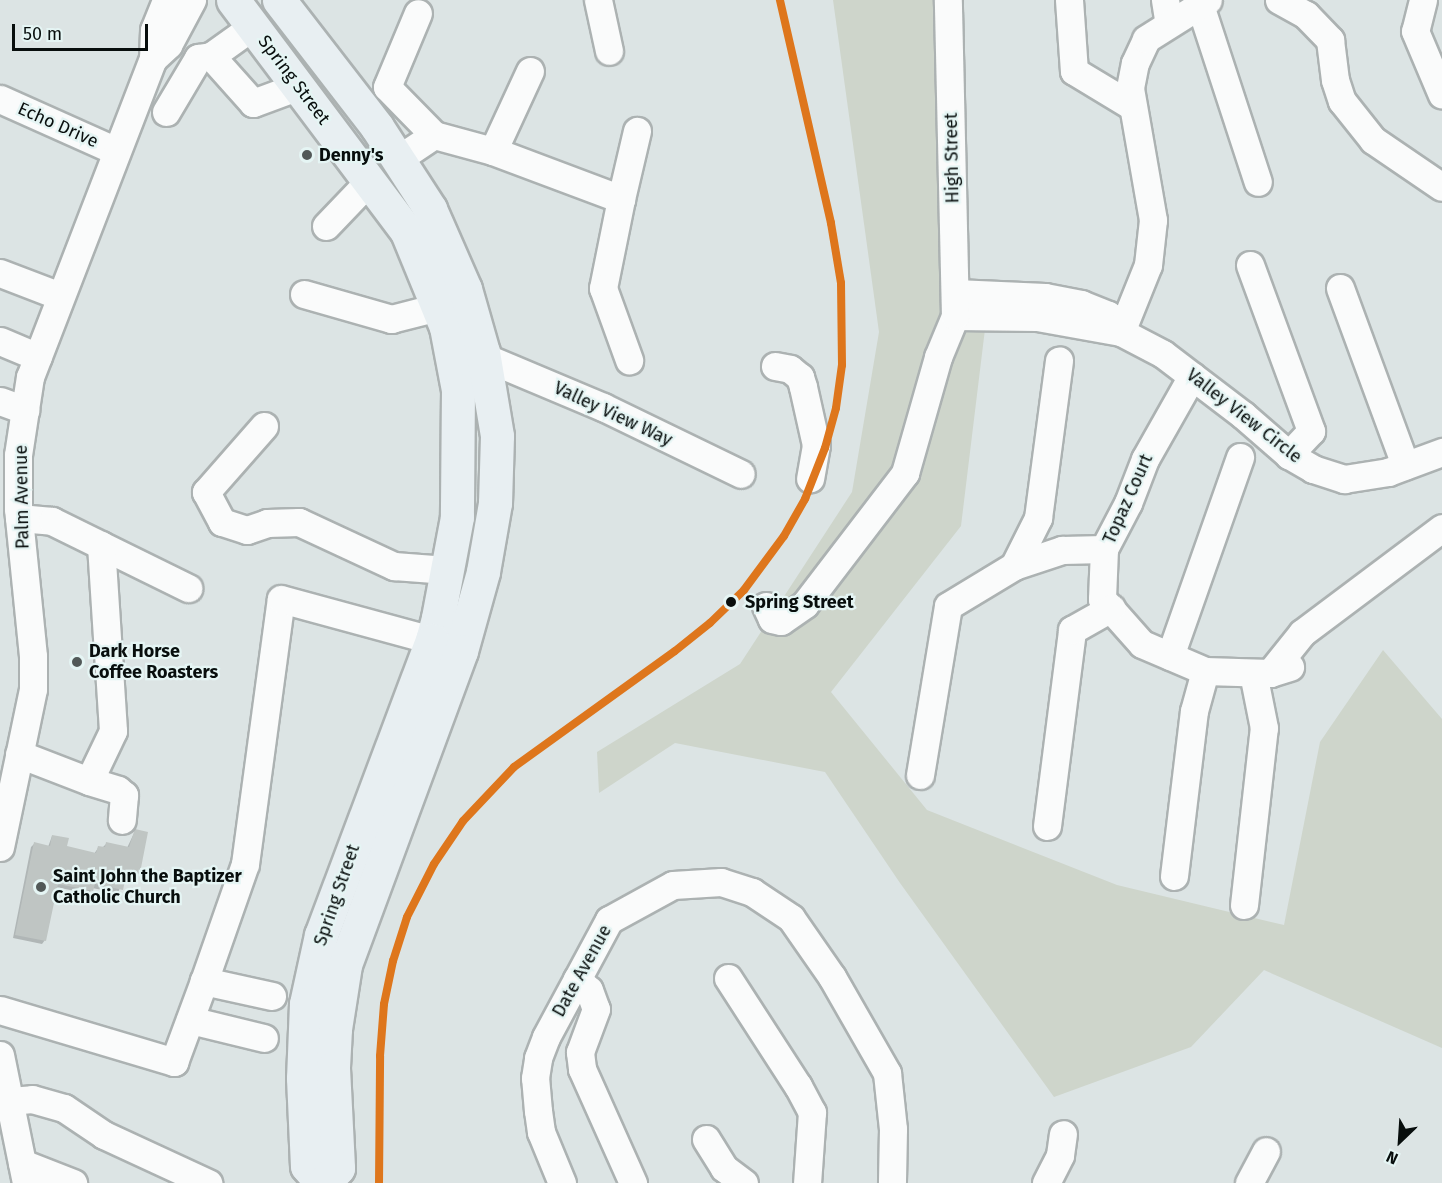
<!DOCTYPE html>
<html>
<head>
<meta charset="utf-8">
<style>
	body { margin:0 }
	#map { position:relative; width:1442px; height:1183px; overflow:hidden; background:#dce4e4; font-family:"Fira Sans",sans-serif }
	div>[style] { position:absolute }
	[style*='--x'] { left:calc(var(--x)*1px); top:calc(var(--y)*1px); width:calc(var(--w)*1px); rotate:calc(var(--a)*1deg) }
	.green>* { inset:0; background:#ced5cb }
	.shadow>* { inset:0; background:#0003 }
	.building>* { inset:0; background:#bfc5c3 }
	.roads { filter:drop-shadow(2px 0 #acb2b2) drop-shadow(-2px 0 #acb2b2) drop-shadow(0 2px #acb2b2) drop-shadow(0 -2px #acb2b2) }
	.minor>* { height:27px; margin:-13.5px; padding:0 13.5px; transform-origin:13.5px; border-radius:13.5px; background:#fafbfb }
	.major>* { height:33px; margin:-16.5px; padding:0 16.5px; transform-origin:16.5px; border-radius:16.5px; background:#e8eff2 }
	.rail-1>* { height:8px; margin:-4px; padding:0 4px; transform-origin:4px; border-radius:4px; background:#de761c }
	.dots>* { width:16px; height:16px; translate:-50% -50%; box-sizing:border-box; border:3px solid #e5f5f4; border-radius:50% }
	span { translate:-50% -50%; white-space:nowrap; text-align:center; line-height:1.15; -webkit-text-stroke:4.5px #e5f5f4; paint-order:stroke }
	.street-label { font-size:18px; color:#080e0d }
	.poi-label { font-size:18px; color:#080e0d; font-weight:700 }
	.left { translate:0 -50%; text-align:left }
	.stop-label { font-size:18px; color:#080e0d; font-weight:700 }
	.north { position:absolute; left:1370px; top:1111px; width:60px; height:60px; -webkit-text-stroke:4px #e5f5f4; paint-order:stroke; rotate:205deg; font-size:16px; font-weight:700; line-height:24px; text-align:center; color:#080e0d }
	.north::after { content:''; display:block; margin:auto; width:21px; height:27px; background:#080e0d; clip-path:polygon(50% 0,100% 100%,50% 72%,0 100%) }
	.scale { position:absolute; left:12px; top:24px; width:136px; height:27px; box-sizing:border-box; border:3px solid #080e0d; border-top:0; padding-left:8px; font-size:18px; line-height:21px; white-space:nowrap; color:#080e0d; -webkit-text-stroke:4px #e5f5f4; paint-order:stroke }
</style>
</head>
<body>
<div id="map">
	<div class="green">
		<i style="clip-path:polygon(833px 0,958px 0,955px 315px,986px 321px,961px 526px,831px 692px,927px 810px,1117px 885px,1284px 925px,1320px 742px,1383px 650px,1442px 719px,1442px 1048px,1264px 970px,1191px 1047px,1054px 1097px,900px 883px,825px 772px,675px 743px,599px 793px,597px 752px,740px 664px,852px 492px,879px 332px)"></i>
	</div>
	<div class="shadow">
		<i style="clip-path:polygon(135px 831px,139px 873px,135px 876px,125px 874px,118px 893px,92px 888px,89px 894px,56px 887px,45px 940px,42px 944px,13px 938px,31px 847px,34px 844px,48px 847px,52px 836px,65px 847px,94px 854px,98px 848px,102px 848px,106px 844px,127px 848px)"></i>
	</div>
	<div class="building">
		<i style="clip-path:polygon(135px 829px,148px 832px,140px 873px,127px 871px,123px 890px,95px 884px,93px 891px,58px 884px,46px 941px,15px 935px,34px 842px,50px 846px,52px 835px,69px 838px,67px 846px,96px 853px,98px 846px,105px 847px,106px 842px,129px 847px)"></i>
	</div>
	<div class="roads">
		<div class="minor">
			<i style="--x:598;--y:0;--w:52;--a:77.8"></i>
			<i style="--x:1069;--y:0;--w:71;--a:86"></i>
			<i style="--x:1074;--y:71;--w:68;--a:31.1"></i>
			<i style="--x:1165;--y:0;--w:24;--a:81"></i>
			<i style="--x:1279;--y:0;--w:31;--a:29"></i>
			<i style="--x:1306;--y:15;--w:35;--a:46"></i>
			<i style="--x:1330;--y:40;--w:40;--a:82.9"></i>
			<i style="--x:1335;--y:80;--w:22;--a:72"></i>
			<i style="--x:1342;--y:101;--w:50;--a:51.5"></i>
			<i style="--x:1373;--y:140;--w:83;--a:34.3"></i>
			<i style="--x:1423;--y:0;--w:32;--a:104"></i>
			<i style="--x:1415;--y:31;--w:69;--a:67.1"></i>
			<i style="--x:1200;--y:5;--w:186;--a:71.9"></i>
			<i style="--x:253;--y:26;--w:52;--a:144.5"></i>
			<i style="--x:211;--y:56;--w:63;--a:48.2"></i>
			<i style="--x:253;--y:103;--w:49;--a:-20.3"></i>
			<i style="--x:153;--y:59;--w:21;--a:-43"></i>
			<i style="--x:168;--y:45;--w:51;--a:-61.9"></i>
			<i style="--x:0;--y:99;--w:127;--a:24.1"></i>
			<i style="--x:166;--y:112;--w:63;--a:-59.3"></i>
			<i style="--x:198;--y:58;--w:13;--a:-9"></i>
			<i style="--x:434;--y:135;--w:61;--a:15.2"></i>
			<i style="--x:493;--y:151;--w:88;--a:-65.2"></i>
			<i style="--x:493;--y:151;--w:137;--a:20.6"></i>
			<i style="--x:621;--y:199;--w:70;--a:-76.8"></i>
			<i style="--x:398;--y:159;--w:43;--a:-33.7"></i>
			<i style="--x:434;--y:135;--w:67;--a:-134.4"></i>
			<i style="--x:387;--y:87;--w:80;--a:-67.3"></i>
			<i style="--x:621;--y:199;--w:91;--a:101.4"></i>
			<i style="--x:603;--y:288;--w:77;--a:70.1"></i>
			<i style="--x:326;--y:226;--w:64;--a:-46.3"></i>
			<i style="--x:1250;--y:265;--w:177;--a:69.8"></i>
			<i style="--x:1311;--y:431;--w:33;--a:133"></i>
			<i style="--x:0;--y:273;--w:64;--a:21"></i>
			<i style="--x:1340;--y:288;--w:189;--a:69.8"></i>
			<i style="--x:955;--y:293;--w:90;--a:2.5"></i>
			<i style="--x:1045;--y:297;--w:37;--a:11"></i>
			<i style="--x:1081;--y:304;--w:29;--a:22"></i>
			<i style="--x:1108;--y:315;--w:11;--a:52"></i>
			<i style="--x:304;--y:294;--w:91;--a:16"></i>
			<i style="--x:391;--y:319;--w:49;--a:-14.3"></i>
			<i style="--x:955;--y:316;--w:82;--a:0.7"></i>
			<i style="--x:1037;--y:317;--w:85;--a:10.1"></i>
			<i style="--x:1121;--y:332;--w:47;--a:27.6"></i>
			<i style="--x:1163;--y:354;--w:101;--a:37.3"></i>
			<i style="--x:1243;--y:415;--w:61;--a:41"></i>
			<i style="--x:1289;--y:455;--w:28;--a:30"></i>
			<i style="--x:1313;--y:469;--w:33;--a:18"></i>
			<i style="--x:1344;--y:479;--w:45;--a:-9"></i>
			<i style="--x:1388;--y:472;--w:58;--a:-20.3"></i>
			<i style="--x:1121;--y:332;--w:72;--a:-68.1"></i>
			<i style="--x:1148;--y:265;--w:45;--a:-83.7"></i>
			<i style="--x:1153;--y:220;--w:134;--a:-99.9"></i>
			<i style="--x:1130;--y:88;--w:25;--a:-79"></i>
			<i style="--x:1135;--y:63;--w:26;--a:-65"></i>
			<i style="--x:1146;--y:39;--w:73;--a:-32.2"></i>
			<i style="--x:0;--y:341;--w:41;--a:22.8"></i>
			<i style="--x:484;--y:357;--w:129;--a:22.8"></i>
			<i style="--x:603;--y:407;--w:153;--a:25.9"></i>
			<i style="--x:775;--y:366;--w:15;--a:11"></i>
			<i style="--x:790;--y:369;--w:13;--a:39"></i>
			<i style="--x:800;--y:377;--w:10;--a:73"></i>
			<i style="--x:803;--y:387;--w:59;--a:77.4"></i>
			<i style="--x:816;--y:445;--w:34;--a:100"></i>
			<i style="--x:1192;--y:376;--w:95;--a:119.5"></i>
			<i style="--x:1145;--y:459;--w:47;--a:111.1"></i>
			<i style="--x:1128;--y:503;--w:52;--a:117.6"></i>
			<i style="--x:1104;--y:549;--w:50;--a:92.3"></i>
			<i style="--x:1102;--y:599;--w:60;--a:48.4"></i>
			<i style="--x:1142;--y:644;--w:69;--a:23.2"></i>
			<i style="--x:1205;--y:671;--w:65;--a:1.8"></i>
			<i style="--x:1270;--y:673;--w:21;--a:-17"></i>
			<i style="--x:0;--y:401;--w:27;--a:20"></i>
			<i style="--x:264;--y:426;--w:88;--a:131.3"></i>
			<i style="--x:206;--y:492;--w:34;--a:62"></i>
			<i style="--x:222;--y:522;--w:26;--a:18"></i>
			<i style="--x:247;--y:530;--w:21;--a:-19"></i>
			<i style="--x:267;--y:523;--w:32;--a:-2"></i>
			<i style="--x:299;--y:522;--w:105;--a:24.9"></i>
			<i style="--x:394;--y:566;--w:53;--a:4.3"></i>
			<i style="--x:19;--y:518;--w:33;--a:5"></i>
			<i style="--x:52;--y:521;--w:152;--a:26.2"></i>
			<i style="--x:101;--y:545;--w:186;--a:86.3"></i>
			<i style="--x:113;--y:731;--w:55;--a:115.6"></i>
			<i style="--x:89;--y:781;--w:30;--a:17"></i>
			<i style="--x:118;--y:790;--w:8;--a:40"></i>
			<i style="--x:124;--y:795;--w:25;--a:95"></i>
			<i style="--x:1014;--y:566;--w:51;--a:-18.4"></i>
			<i style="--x:1062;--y:550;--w:42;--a:-1.4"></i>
			<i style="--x:766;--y:606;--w:14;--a:65"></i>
			<i style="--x:772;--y:619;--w:9;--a:13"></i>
			<i style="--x:781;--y:621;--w:29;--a:-35"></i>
			<i style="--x:805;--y:604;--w:165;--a:-52.6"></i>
			<i style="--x:905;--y:473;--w:121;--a:-74.1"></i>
			<i style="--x:938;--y:357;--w:44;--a:-67.5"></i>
			<i style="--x:955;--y:316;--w:316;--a:-91.3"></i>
			<i style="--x:1170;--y:656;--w:211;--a:-70.6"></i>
			<i style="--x:1270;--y:673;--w:51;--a:-51.3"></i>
			<i style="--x:1302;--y:633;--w:175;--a:-36.9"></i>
			<i style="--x:19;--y:754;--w:75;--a:21.1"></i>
			<i style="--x:920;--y:775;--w:171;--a:-80.6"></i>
			<i style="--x:948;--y:606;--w:77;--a:-31.2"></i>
			<i style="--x:1014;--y:566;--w:54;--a:-63.4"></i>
			<i style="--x:1038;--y:518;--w:159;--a:-82.4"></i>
			<i style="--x:1047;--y:826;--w:198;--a:-82.7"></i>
			<i style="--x:1072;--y:630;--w:45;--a:-29.4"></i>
			<i style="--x:0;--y:847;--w:161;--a:-78.2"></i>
			<i style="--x:33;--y:689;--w:33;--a:-90"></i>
			<i style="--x:33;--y:656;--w:148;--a:-95.8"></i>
			<i style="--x:18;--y:509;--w:54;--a:-90"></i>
			<i style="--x:18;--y:455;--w:79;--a:-81.3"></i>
			<i style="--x:30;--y:377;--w:341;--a:-68.9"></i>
			<i style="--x:153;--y:59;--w:29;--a:-88"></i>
			<i style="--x:154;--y:30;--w:32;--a:-68"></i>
			<i style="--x:1174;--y:876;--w:166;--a:-83.1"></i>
			<i style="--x:1194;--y:711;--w:41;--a:-74.6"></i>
			<i style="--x:1244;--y:905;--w:178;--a:-83.6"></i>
			<i style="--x:1264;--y:728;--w:56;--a:-101.3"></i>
			<i style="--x:728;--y:978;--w:129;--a:57.1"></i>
			<i style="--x:798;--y:1086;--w:30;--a:62"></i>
			<i style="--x:812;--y:1112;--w:71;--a:94"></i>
			<i style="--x:577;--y:979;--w:16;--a:43"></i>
			<i style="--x:589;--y:990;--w:20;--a:70"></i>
			<i style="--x:596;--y:1009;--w:46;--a:110.4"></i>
			<i style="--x:580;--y:1052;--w:17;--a:83"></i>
			<i style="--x:582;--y:1069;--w:125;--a:65.9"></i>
			<i style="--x:272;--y:996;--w:70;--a:-167.6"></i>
			<i style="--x:204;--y:981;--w:124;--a:-70.7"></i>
			<i style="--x:245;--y:864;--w:267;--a:-82.3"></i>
			<i style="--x:281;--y:599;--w:156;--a:15.2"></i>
			<i style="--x:0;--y:1010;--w:182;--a:16.6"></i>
			<i style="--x:174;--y:1062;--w:86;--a:-69.7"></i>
			<i style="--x:190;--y:1020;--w:76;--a:13.7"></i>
			<i style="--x:0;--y:1055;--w:131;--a:78.5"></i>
			<i style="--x:10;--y:1101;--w:22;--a:-5"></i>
			<i style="--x:32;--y:1099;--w:33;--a:16"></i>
			<i style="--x:64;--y:1108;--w:48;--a:34"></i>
			<i style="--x:104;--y:1135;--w:115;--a:24.8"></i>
			<i style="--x:706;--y:1139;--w:34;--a:58"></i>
			<i style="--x:724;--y:1168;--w:25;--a:37"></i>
			<i style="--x:22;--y:1163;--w:55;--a:21.4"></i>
			<i style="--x:562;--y:1183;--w:55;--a:-112.4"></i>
			<i style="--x:541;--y:1132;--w:21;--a:-98"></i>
			<i style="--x:538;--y:1111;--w:33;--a:-95"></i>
			<i style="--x:535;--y:1078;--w:20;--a:-81"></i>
			<i style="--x:538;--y:1058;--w:22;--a:-69"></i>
			<i style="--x:546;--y:1037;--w:133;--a:-61.7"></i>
			<i style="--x:609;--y:920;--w:73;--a:-28.7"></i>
			<i style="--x:673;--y:885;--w:48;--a:-3.6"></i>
			<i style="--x:721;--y:882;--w:33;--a:18"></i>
			<i style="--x:752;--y:892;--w:47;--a:33.7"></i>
			<i style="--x:791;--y:918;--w:72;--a:55.2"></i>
			<i style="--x:832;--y:977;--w:111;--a:60.2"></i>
			<i style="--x:887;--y:1073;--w:56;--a:83.9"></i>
			<i style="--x:893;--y:1129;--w:54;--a:91.1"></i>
			<i style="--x:1046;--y:1183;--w:31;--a:-63"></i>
			<i style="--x:1060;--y:1155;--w:21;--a:-82"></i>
			<i style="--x:1249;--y:1183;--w:36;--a:-62"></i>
		</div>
		<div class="major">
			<i style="--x:233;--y:0;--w:290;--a:53.1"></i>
			<i style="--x:407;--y:232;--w:103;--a:67.7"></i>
			<i style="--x:446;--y:327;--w:64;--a:79.2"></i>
			<i style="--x:458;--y:390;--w:127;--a:90.5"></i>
			<i style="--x:457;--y:517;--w:103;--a:100.7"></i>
			<i style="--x:438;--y:618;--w:23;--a:105"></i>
			<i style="--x:432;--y:640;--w:315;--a:110.6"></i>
			<i style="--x:321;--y:935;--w:71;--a:102.3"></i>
			<i style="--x:306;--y:1004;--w:74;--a:92.3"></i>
			<i style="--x:303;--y:1078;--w:88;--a:87.4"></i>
			<i style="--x:307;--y:1166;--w:23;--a:49"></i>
			<i style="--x:279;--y:0;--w:160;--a:52.3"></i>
			<i style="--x:377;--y:127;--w:98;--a:57.1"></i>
			<i style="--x:430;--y:209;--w:87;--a:66.4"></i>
			<i style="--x:465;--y:289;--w:66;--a:74.1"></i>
			<i style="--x:483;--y:352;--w:85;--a:80.5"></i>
			<i style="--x:497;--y:436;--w:67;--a:91.7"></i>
			<i style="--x:495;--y:503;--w:70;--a:99.9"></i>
			<i style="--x:483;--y:572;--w:82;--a:105.6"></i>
			<i style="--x:461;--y:651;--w:335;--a:110.3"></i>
			<i style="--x:345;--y:965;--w:65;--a:98.9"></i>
			<i style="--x:335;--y:1029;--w:39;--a:93"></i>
			<i style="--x:333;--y:1068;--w:100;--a:87.1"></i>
			<i style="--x:338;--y:1168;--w:21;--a:135"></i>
		</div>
	</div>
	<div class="rail-1">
		<i style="--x:379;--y:1183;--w:127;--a:-89.5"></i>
		<i style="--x:380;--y:1056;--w:52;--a:-85.6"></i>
		<i style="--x:384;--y:1004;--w:44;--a:-78.2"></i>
		<i style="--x:393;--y:961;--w:46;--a:-72.3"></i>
		<i style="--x:407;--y:917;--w:59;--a:-63"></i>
		<i style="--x:434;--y:864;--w:52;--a:-56"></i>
		<i style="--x:463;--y:821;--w:74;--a:-46.6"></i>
		<i style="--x:514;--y:767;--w:198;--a:-35.8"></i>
		<i style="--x:675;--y:651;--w:45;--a:-38.7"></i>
		<i style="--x:710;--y:623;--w:47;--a:-44.1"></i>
		<i style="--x:744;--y:590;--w:67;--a:-53.5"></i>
		<i style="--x:784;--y:536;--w:43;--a:-60.4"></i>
		<i style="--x:805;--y:499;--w:55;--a:-68.6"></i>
		<i style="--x:825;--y:448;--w:41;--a:-74.6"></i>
		<i style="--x:836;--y:408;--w:43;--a:-82.1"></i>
		<i style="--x:842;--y:365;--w:82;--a:-90.7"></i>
		<i style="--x:841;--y:283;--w:61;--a:-99.5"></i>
		<i style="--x:831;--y:223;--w:229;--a:-102.9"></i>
	</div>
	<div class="dots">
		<i style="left:307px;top:155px;background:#525958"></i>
		<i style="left:731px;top:602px;background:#080e0d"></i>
		<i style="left:77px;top:662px;background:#525958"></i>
		<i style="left:41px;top:887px;background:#525958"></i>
	</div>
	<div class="street-label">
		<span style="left:294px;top:80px;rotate:53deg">Spring Street</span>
		<span style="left:58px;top:125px;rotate:24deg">Echo Drive</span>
		<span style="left:952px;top:158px;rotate:-91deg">High Street</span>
		<span style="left:613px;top:414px;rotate:25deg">Valley View Way</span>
		<span style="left:1244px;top:416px;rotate:38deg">Valley View Circle</span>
		<span style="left:22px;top:497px;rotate:-91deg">Palm Avenue</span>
		<span style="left:1128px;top:499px;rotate:-66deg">Topaz Court</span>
		<span style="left:337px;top:895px;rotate:-71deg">Spring Street</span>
		<span style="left:582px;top:971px;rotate:-61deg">Date Avenue</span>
	</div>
	<div class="poi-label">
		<span class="left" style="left:319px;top:155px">Denny's</span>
		<span class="left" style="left:89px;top:662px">Dark Horse<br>Coffee Roasters</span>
		<span class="left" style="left:53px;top:887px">Saint John the Baptizer<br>Catholic Church</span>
	</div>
	<div class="stop-label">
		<span class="left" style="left:745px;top:602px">Spring Street</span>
	</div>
	<div class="north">N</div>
	<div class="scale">50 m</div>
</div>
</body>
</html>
